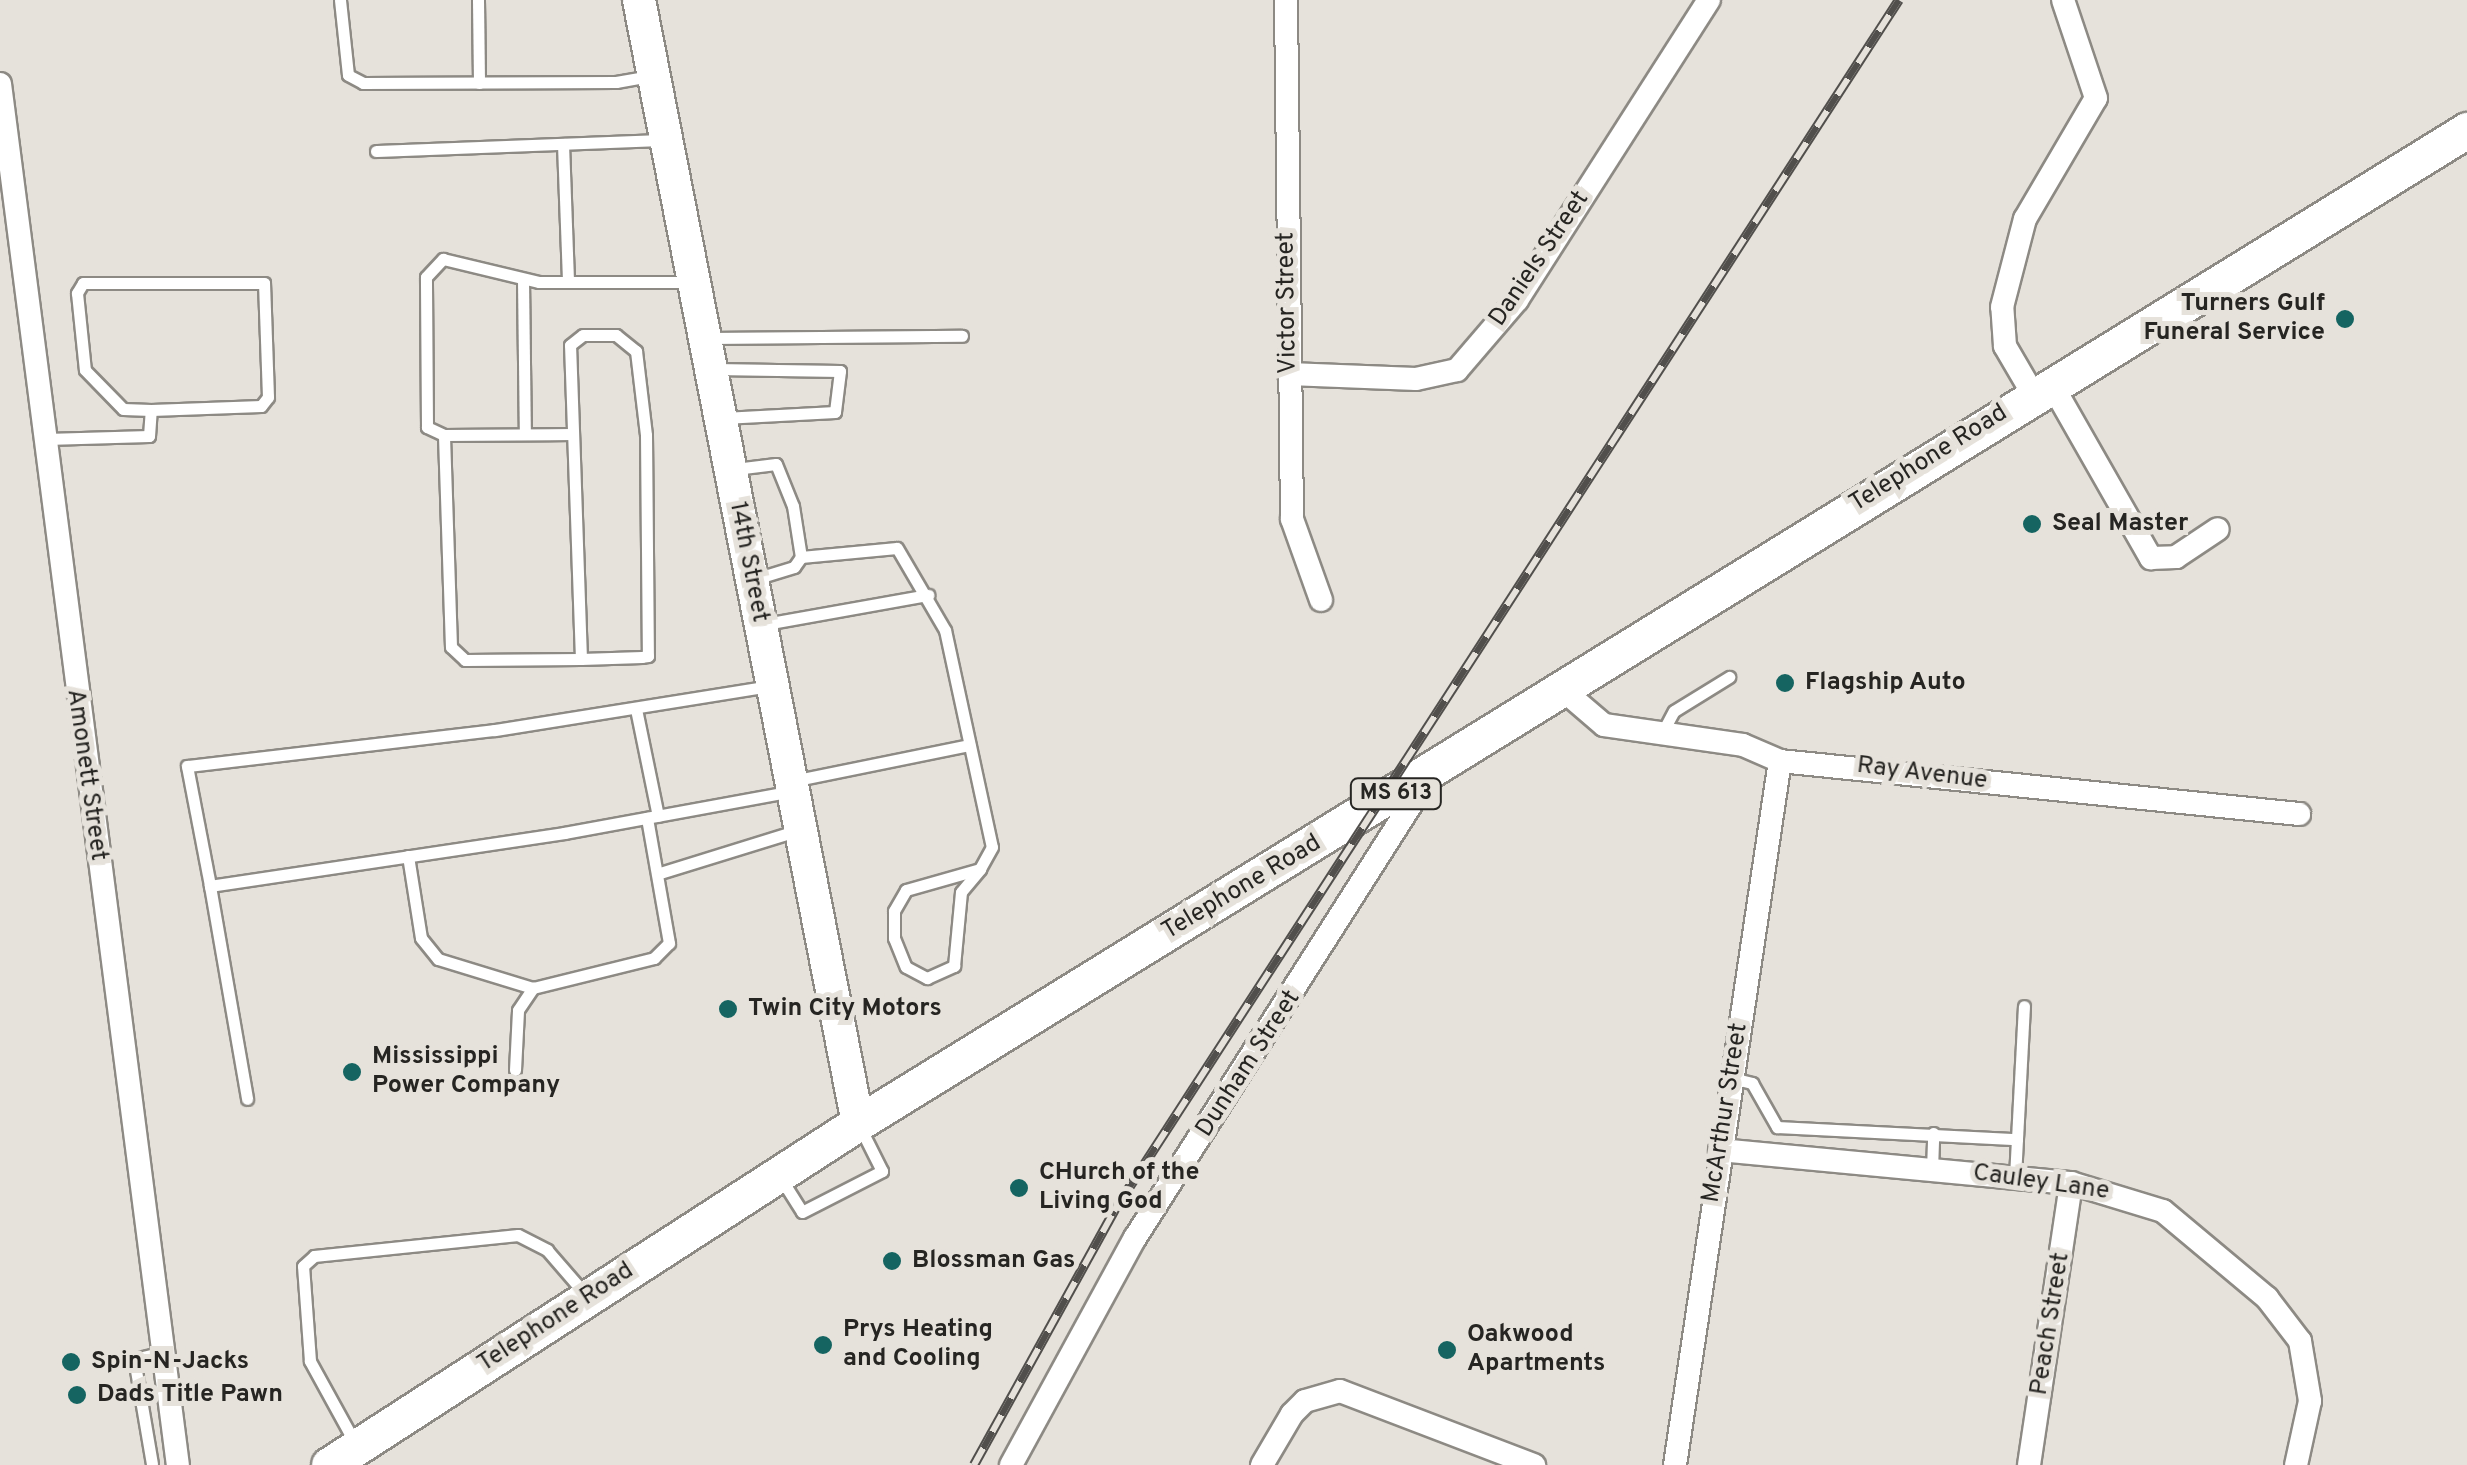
<!DOCTYPE html>
<html>
<head>
<meta charset="utf-8">
<style>
	body { margin:0 }
	#map { position:relative; width:2467px; height:1465px; overflow:hidden; background:#e6e2db; font-family:Overpass,sans-serif }
	div>[style] { position:absolute }
	[style*='--x'] { left:calc(var(--x)*1px); top:calc(var(--y)*1px); width:calc(var(--w)*1px); rotate:calc(var(--a)*1deg) }
	.roads { filter:drop-shadow(2px 0 #8d8a84) drop-shadow(-2px 0 #8d8a84) drop-shadow(0 2px #8d8a84) drop-shadow(0 -2px #8d8a84) }
	.lane>* { height:11px; margin:-5.5px; padding:0 5.5px; transform-origin:5.5px; border-radius:5.5px; background:#fff }
	.street>* { height:22px; margin:-11px; padding:0 11px; transform-origin:11px; border-radius:11px; background:#fff }
	.secondary>* { height:32px; margin:-16px; padding:0 16px; transform-origin:16px; border-radius:16px; background:#fff }
	.primary>* { height:35px; margin:-17.5px; padding:0 17.5px; transform-origin:17.5px; border-radius:17.5px; background:#fff }
	.rail>* { height:10px; margin-top:-5px; transform-origin:0; background:repeating-linear-gradient(90deg,#e6e2db 0 19px,#514f4c 0 38px); box-sizing:border-box; border-block:2px solid #514f4c }
	.dots>* { width:28px; height:28px; translate:-50% -50%; box-sizing:border-box; border:5px solid #e6e2db; border-radius:50% }
	span { translate:-50% -50%; white-space:nowrap; text-align:center; line-height:1.15; -webkit-text-stroke:10px #e6e2db; paint-order:stroke }
	.shield-label span { padding:2px 8px; background:#e6e2db; border:2px solid; border-radius:8px; -webkit-text-stroke-width:0 }
	.shield-label { font-size:22px; color:#262522; font-weight:700 }
	.street-label { font-size:25px; color:#262522 }
	.poi-label { font-size:25px; color:#262522; font-weight:700 }
	.right { translate:-100% -50%; text-align:right }
	.left { translate:0 -50%; text-align:left }
</style>
</head>
<body>
<div id="map">
	<div class="roads">
		<div class="lane">
			<i style="--x:340;--y:0;--w:75;--a:83.9"></i>
			<i style="--x:348;--y:75;--w:17;--a:28"></i>
			<i style="--x:363;--y:83;--w:253;--a:-0.2"></i>
			<i style="--x:616;--y:82;--w:34;--a:-10"></i>
			<i style="--x:478;--y:0;--w:83;--a:89.3"></i>
			<i style="--x:563;--y:144;--w:138;--a:87.9"></i>
			<i style="--x:376;--y:151;--w:286;--a:-2.2"></i>
			<i style="--x:523;--y:280;--w:154;--a:89.3"></i>
			<i style="--x:709;--y:338;--w:253;--a:-0.5"></i>
			<i style="--x:715;--y:369;--w:125;--a:0.9"></i>
			<i style="--x:840;--y:371;--w:41;--a:97"></i>
			<i style="--x:835;--y:412;--w:112;--a:176.9"></i>
			<i style="--x:444;--y:435;--w:129;--a:-0.4"></i>
			<i style="--x:46;--y:439;--w:103;--a:-1.7"></i>
			<i style="--x:149;--y:436;--w:26;--a:-86"></i>
			<i style="--x:151;--y:410;--w:110;--a:-2.1"></i>
			<i style="--x:261;--y:406;--w:11;--a:-52"></i>
			<i style="--x:268;--y:397;--w:114;--a:-92"></i>
			<i style="--x:264;--y:283;--w:181;--a:180"></i>
			<i style="--x:83;--y:283;--w:12;--a:121"></i>
			<i style="--x:77;--y:293;--w:77;--a:84.1"></i>
			<i style="--x:85;--y:370;--w:54;--a:45.7"></i>
			<i style="--x:123;--y:409;--w:28;--a:2"></i>
			<i style="--x:735;--y:469;--w:41;--a:-7"></i>
			<i style="--x:776;--y:464;--w:45;--a:68"></i>
			<i style="--x:793;--y:506;--w:52;--a:81.1"></i>
			<i style="--x:801;--y:557;--w:12;--a:125"></i>
			<i style="--x:794;--y:567;--w:41;--a:162.9"></i>
			<i style="--x:801;--y:557;--w:96;--a:-5.4"></i>
			<i style="--x:897;--y:548;--w:95;--a:59.7"></i>
			<i style="--x:945;--y:630;--w:222;--a:77.8"></i>
			<i style="--x:992;--y:847;--w:25;--a:119"></i>
			<i style="--x:980;--y:869;--w:77;--a:164.2"></i>
			<i style="--x:906;--y:890;--w:24;--a:120"></i>
			<i style="--x:894;--y:911;--w:27;--a:90"></i>
			<i style="--x:894;--y:938;--w:31;--a:68"></i>
			<i style="--x:906;--y:967;--w:24;--a:28"></i>
			<i style="--x:927;--y:978;--w:30;--a:-24"></i>
			<i style="--x:954;--y:966;--w:74;--a:-84.6"></i>
			<i style="--x:961;--y:892;--w:30;--a:-50"></i>
			<i style="--x:765;--y:624;--w:166;--a:-10.1"></i>
			<i style="--x:581;--y:659;--w:314;--a:-92"></i>
			<i style="--x:570;--y:345;--w:16;--a:-38"></i>
			<i style="--x:583;--y:335;--w:33;--a:0"></i>
			<i style="--x:616;--y:335;--w:26;--a:39"></i>
			<i style="--x:636;--y:351;--w:85;--a:83.2"></i>
			<i style="--x:646;--y:435;--w:221;--a:89.5"></i>
			<i style="--x:648;--y:656;--w:6;--a:171"></i>
			<i style="--x:642;--y:657;--w:61;--a:178.1"></i>
			<i style="--x:581;--y:659;--w:116;--a:179.5"></i>
			<i style="--x:465;--y:660;--w:19;--a:-137"></i>
			<i style="--x:451;--y:647;--w:212;--a:-91.9"></i>
			<i style="--x:444;--y:435;--w:19;--a:-155"></i>
			<i style="--x:427;--y:427;--w:150;--a:-90.4"></i>
			<i style="--x:426;--y:277;--w:25;--a:-47"></i>
			<i style="--x:443;--y:259;--w:99;--a:13.5"></i>
			<i style="--x:539;--y:282;--w:150;--a:0"></i>
			<i style="--x:770;--y:686;--w:279;--a:170.9"></i>
			<i style="--x:494;--y:730;--w:309;--a:173.3"></i>
			<i style="--x:187;--y:766;--w:122;--a:79.1"></i>
			<i style="--x:210;--y:886;--w:358;--a:-8.5"></i>
			<i style="--x:564;--y:833;--w:232;--a:-10.4"></i>
			<i style="--x:636;--y:709;--w:109;--a:78.4"></i>
			<i style="--x:1661;--y:735;--w:27;--a:-62"></i>
			<i style="--x:1674;--y:711;--w:65;--a:-31.7"></i>
			<i style="--x:792;--y:781;--w:181;--a:-11.5"></i>
			<i style="--x:408;--y:856;--w:83;--a:81"></i>
			<i style="--x:421;--y:938;--w:27;--a:51"></i>
			<i style="--x:438;--y:959;--w:99;--a:17"></i>
			<i style="--x:660;--y:873;--w:145;--a:-17.2"></i>
			<i style="--x:210;--y:886;--w:216;--a:80.1"></i>
			<i style="--x:515;--y:1070;--w:60;--a:-87.1"></i>
			<i style="--x:518;--y:1010;--w:27;--a:-56"></i>
			<i style="--x:533;--y:988;--w:125;--a:-13.9"></i>
			<i style="--x:654;--y:958;--w:21;--a:-45"></i>
			<i style="--x:669;--y:943;--w:127;--a:-100"></i>
			<i style="--x:1732;--y:1078;--w:21;--a:14"></i>
			<i style="--x:1752;--y:1083;--w:51;--a:60.4"></i>
			<i style="--x:1777;--y:1127;--w:240;--a:2.9"></i>
			<i style="--x:2017;--y:1139;--w:37;--a:93"></i>
			<i style="--x:2017;--y:1139;--w:133;--a:-87"></i>
			<i style="--x:1932;--y:1170;--w:37;--a:-88"></i>
			<i style="--x:780;--y:1177;--w:41;--a:57.8"></i>
			<i style="--x:802;--y:1212;--w:90;--a:-27.1"></i>
			<i style="--x:882;--y:1171;--w:49;--a:-116.6"></i>
			<i style="--x:355;--y:1443;--w:94;--a:-118.8"></i>
			<i style="--x:310;--y:1361;--w:95;--a:-94.2"></i>
			<i style="--x:303;--y:1266;--w:15;--a:-42"></i>
			<i style="--x:314;--y:1256;--w:205;--a:-5.9"></i>
			<i style="--x:518;--y:1235;--w:33;--a:27"></i>
			<i style="--x:547;--y:1250;--w:60;--a:49.1"></i>
			<i style="--x:152;--y:1464;--w:100;--a:-99.7"></i>
			<i style="--x:135;--y:1365;--w:8;--a:-67"></i>
			<i style="--x:138;--y:1358;--w:26;--a:-13"></i>
		</div>
		<div class="street">
			<i style="--x:1286;--y:0;--w:519;--a:89.34"></i>
			<i style="--x:1292;--y:519;--w:86;--a:70.3"></i>
			<i style="--x:0;--y:84;--w:1392;--a:82.66"></i>
			<i style="--x:1289;--y:374;--w:127;--a:2.3"></i>
			<i style="--x:1416;--y:379;--w:42;--a:-12.4"></i>
			<i style="--x:1457;--y:370;--w:92;--a:-49.4"></i>
			<i style="--x:1517;--y:300;--w:356;--a:-57.4"></i>
			<i style="--x:2051;--y:383;--w:202;--a:60.3"></i>
			<i style="--x:2151;--y:558;--w:25;--a:-2"></i>
			<i style="--x:2176;--y:557;--w:50;--a:-33.7"></i>
			<i style="--x:2033;--y:394;--w:56;--a:-120.3"></i>
			<i style="--x:2005;--y:346;--w:39;--a:-94"></i>
			<i style="--x:2002;--y:307;--w:91;--a:-75.4"></i>
			<i style="--x:2025;--y:219;--w:140;--a:-59.6"></i>
			<i style="--x:2096;--y:98;--w:103;--a:-108.6"></i>
			<i style="--x:1563;--y:690;--w:54;--a:40.5"></i>
			<i style="--x:1604;--y:725;--w:140;--a:8.2"></i>
			<i style="--x:1743;--y:745;--w:40;--a:23.4"></i>
			<i style="--x:1780;--y:761;--w:522;--a:5.83"></i>
			<i style="--x:1720;--y:1150;--w:353;--a:5.4"></i>
			<i style="--x:2071;--y:1183;--w:96;--a:16.9"></i>
			<i style="--x:2163;--y:1211;--w:136;--a:39.9"></i>
			<i style="--x:2267;--y:1298;--w:54;--a:52.5"></i>
			<i style="--x:2300;--y:1341;--w:61;--a:80.5"></i>
			<i style="--x:2310;--y:1401;--w:66;--a:102.3"></i>
			<i style="--x:1011;--y:1465;--w:259;--a:-61.4"></i>
			<i style="--x:1135;--y:1238;--w:551;--a:-57.52"></i>
			<i style="--x:1262;--y:1465;--w:59;--a:-59.5"></i>
			<i style="--x:1292;--y:1414;--w:18;--a:-45"></i>
			<i style="--x:1305;--y:1401;--w:36;--a:-16"></i>
			<i style="--x:1340;--y:1391;--w:208;--a:20.9"></i>
			<i style="--x:1675;--y:1465;--w:712;--a:-81.52"></i>
			<i style="--x:2029;--y:1465;--w:285;--a:-81.5"></i>
		</div>
		<div class="secondary">
			<i style="--x:639;--y:0;--w:1144;--a:78.97"></i>
		</div>
		<div class="primary">
			<i style="--x:329;--y:1465;--w:630;--a:-32.88"></i>
			<i style="--x:858;--y:1123;--w:1891;--a:-31.68"></i>
		</div>
	</div>
	<div class="rail">
		<i style="--x:974;--y:1465;--w:290;--a:-61.1"></i>
		<i style="--x:1114;--y:1211;--w:1443;--a:-57.05"></i>
	</div>
	<div class="dots">
		<i style="left:2345px;top:319px;background:#156461"></i>
		<i style="left:2032px;top:524px;background:#156461"></i>
		<i style="left:1785px;top:683px;background:#156461"></i>
		<i style="left:728px;top:1009px;background:#156461"></i>
		<i style="left:352px;top:1072px;background:#156461"></i>
		<i style="left:1019px;top:1188px;background:#156461"></i>
		<i style="left:892px;top:1261px;background:#156461"></i>
		<i style="left:823px;top:1345px;background:#156461"></i>
		<i style="left:1447px;top:1350px;background:#156461"></i>
		<i style="left:71px;top:1362px;background:#156461"></i>
		<i style="left:77px;top:1395px;background:#156461"></i>
	</div>
	<div class="shield-label">
		<span style="left:1396px;top:794px">MS 613</span>
	</div>
	<div class="street-label">
		<span style="left:1540px;top:259px;rotate:-56deg">Daniels Street</span>
		<span style="left:1288px;top:303px;rotate:-91deg">Victor Street</span>
		<span style="left:1929px;top:459px;rotate:-32deg">Telephone Road</span>
		<span style="left:748px;top:562px;rotate:79deg">14th Street</span>
		<span style="left:1922px;top:774px;rotate:7deg">Ray Avenue</span>
		<span style="left:86px;top:775px;rotate:82deg">Amonett Street</span>
		<span style="left:1242px;top:888px;rotate:-31deg">Telephone Road</span>
		<span style="left:1249px;top:1064px;rotate:-57deg">Dunham Street</span>
		<span style="left:1726px;top:1113px;rotate:-81deg">McArthur Street</span>
		<span style="left:2041px;top:1183px;rotate:8deg">Cauley Lane</span>
		<span style="left:556px;top:1318px;rotate:-33deg">Telephone Road</span>
		<span style="left:2051px;top:1324px;rotate:-81deg">Peach Street</span>
	</div>
	<div class="poi-label">
		<span class="right" style="left:2325px;top:319px">Turners Gulf<br>Funeral Service</span>
		<span class="left" style="left:2052px;top:524px">Seal Master</span>
		<span class="left" style="left:1805px;top:683px">Flagship Auto</span>
		<span class="left" style="left:748px;top:1009px">Twin City Motors</span>
		<span class="left" style="left:372px;top:1072px">Mississippi<br>Power Company</span>
		<span class="left" style="left:1039px;top:1188px">CHurch of the<br>Living God</span>
		<span class="left" style="left:912px;top:1261px">Blossman Gas</span>
		<span class="left" style="left:843px;top:1345px">Prys Heating<br>and Cooling</span>
		<span class="left" style="left:1467px;top:1350px">Oakwood<br>Apartments</span>
		<span class="left" style="left:91px;top:1362px">Spin-N-Jacks</span>
		<span class="left" style="left:97px;top:1395px">Dads Title Pawn</span>
	</div>
</div>
</body>
</html>
